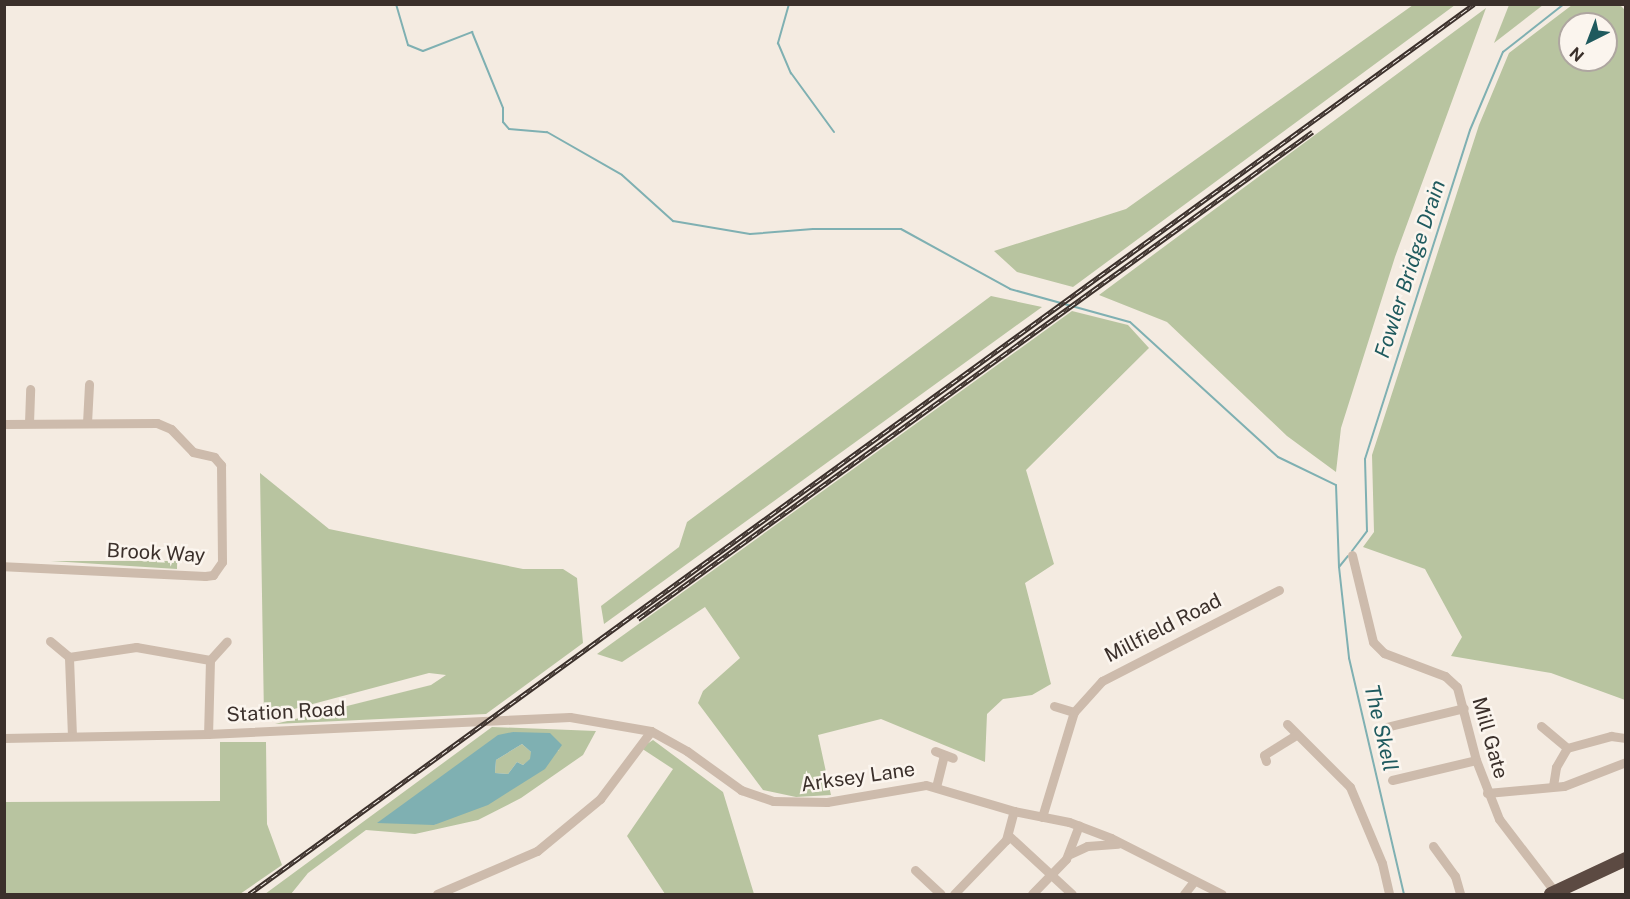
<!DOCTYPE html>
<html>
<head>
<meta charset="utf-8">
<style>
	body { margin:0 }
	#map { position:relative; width:1630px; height:899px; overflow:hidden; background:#f4ebe1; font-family:"Public Sans",sans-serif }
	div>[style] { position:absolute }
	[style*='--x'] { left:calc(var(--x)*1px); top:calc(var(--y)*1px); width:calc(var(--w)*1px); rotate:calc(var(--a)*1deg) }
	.green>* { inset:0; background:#b8c4a0 }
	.water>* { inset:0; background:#7fb0b2 }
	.stream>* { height:2px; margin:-1px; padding:0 1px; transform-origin:1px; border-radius:1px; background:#7fb0b2 }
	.minor>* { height:9px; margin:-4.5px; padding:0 4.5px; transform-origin:4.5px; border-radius:4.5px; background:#cdbbac }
	.highway>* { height:14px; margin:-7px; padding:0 7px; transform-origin:7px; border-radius:7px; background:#5c4a42 }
	.rail>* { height:4.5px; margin-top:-2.25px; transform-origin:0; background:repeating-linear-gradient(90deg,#fbf5ee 0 7px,#3b302b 0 14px); box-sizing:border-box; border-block:2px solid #3b302b }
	span { translate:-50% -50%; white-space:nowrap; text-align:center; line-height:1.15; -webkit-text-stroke:5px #fbf5ee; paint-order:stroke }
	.street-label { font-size:20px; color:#3b302b }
	.water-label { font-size:21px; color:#1f5a5e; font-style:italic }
	.frame { position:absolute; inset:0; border:6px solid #3b302b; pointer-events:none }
	.north { position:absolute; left:1558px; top:12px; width:60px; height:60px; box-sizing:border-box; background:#fbf5ee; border:2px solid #aea6a0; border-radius:50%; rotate:222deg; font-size:16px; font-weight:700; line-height:24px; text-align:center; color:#3b302b }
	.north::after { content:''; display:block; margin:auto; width:21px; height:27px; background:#1f5a5e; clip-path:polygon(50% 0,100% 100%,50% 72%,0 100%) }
</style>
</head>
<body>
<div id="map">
	<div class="green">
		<i style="clip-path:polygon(1413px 5px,1455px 5px,1073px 287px,1017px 272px,994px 251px,1126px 209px)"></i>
		<i style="clip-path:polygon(1509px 5px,1543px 5px,1494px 43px)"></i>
		<i style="clip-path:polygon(evenodd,1572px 5px,1620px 5px,1625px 10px,1625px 700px,1551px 673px,1451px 656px,1462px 637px,1425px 569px,1363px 547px,1374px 532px,1372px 455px,1479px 125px,1509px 53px,1572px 5px,1570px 24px,1606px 24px,1606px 60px,1570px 60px,1570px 24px)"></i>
		<i style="clip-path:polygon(1486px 8px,1395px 257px,1341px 428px,1336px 472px,1287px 436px,1167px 322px,1099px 295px)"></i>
		<i style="clip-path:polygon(991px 296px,1042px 307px,604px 624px,601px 606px,679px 547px,687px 522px)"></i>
		<i style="clip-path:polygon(1072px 311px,1128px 325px,1149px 348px,1026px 470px,1054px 564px,1025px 583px,1051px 684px,1032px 695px,1003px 699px,987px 714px,985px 762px,881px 719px,818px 735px,831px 795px,796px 797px,763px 790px,698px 703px,703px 691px,740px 658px,705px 607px,622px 662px,597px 654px)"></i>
		<i style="clip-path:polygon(260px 473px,329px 529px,523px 569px,563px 569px,577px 578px,583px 643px,486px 714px,275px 724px,431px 685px,446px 675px,429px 673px,264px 717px)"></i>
		<i style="clip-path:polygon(51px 561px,177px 561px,177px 569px)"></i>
		<i style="clip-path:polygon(evenodd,492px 727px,596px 731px,583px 755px,521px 798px,478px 820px,415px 834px,366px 830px,308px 873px,291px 894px,265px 894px,492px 727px,513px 732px,559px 750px,434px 825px,513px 732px)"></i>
		<i style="clip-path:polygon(653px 740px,723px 792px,754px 894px,665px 894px,627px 836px,673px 769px,641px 748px)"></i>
		<i style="clip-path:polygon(220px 742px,266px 742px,267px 824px,282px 865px,240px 894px,5px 894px,5px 802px,220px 801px)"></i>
		<i style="clip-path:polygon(522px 744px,531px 752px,531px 759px,523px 765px,517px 762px,508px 774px,495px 773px,496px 760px)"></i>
	</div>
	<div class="water">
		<i style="clip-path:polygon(evenodd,513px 732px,550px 733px,562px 745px,545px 769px,488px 805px,434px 825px,377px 823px,498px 735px,513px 732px,522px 744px,531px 752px,530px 759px,523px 765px,517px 762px,508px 774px,495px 773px,496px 760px,522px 744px)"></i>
	</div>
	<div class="stream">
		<i style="--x:396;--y:4;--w:43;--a:73.7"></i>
		<i style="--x:408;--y:45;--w:16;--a:22"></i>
		<i style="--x:423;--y:51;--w:53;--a:-21.2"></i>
		<i style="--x:472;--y:32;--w:82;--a:67.8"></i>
		<i style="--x:503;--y:108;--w:14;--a:90"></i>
		<i style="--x:503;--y:122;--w:9;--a:49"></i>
		<i style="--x:509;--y:129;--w:38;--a:5"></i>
		<i style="--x:547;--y:132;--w:86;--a:29.8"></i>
		<i style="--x:622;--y:175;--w:69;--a:42"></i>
		<i style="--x:673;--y:221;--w:78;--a:9.6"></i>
		<i style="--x:750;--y:234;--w:63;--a:-4.5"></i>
		<i style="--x:813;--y:229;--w:88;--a:0"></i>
		<i style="--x:901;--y:229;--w:124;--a:28.8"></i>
		<i style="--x:1010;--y:289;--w:124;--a:15.4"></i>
		<i style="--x:1130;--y:322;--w:200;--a:42.4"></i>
		<i style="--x:1278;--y:457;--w:64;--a:25.8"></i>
		<i style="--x:1336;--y:485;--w:82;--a:87.9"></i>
		<i style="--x:1339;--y:567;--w:92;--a:83.7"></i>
		<i style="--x:1349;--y:658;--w:242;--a:76.9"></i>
		<i style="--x:789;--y:4;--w:41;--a:105.8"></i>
		<i style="--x:778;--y:43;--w:33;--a:67"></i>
		<i style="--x:791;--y:73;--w:73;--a:53.9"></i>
		<i style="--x:1352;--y:551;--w:25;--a:-53"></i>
		<i style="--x:1367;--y:531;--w:72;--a:-91.6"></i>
		<i style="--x:1365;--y:459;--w:345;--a:-72.3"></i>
		<i style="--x:1470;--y:130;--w:85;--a:-67.1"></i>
		<i style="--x:1503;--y:52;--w:78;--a:-38.2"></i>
		<i style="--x:1339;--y:567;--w:14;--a:-51"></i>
	</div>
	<div class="minor">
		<i style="--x:29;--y:423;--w:34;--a:-88"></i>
		<i style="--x:87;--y:423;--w:39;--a:-87"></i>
		<i style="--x:4;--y:424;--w:153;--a:-0.4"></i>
		<i style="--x:157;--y:423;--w:15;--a:23"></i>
		<i style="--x:171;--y:429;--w:32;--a:46"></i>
		<i style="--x:193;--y:452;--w:22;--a:13"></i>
		<i style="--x:214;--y:457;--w:11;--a:49"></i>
		<i style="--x:221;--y:465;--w:97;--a:89.4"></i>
		<i style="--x:222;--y:562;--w:16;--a:125"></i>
		<i style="--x:213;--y:575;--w:8;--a:173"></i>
		<i style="--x:205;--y:576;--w:201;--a:-177.2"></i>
		<i style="--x:1352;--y:555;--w:89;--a:76.4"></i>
		<i style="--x:1373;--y:642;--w:16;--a:45"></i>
		<i style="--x:1384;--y:653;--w:65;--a:20.7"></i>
		<i style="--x:1445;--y:676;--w:16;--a:43"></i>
		<i style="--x:1457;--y:687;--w:75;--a:75.4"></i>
		<i style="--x:1476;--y:760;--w:63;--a:68.7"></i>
		<i style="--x:1499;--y:819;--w:92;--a:52.5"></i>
		<i style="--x:50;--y:641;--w:25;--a:40"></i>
		<i style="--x:210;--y:660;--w:25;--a:-48"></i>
		<i style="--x:1054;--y:706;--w:21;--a:17"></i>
		<i style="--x:1287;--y:724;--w:89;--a:45"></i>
		<i style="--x:1350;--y:787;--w:82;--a:67.2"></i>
		<i style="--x:1382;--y:863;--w:32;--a:77"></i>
		<i style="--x:1541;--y:726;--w:34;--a:40"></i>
		<i style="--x:1386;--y:727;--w:80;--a:-13.7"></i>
		<i style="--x:72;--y:736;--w:79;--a:-92.2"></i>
		<i style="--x:69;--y:657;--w:68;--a:-8.5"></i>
		<i style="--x:136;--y:647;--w:75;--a:10"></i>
		<i style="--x:210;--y:660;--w:74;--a:91.5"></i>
		<i style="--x:4;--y:738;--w:204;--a:-1.1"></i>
		<i style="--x:208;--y:734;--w:362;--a:-2.7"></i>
		<i style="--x:570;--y:717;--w:82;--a:9.8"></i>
		<i style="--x:651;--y:731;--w:41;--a:29.1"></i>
		<i style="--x:687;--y:751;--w:67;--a:35.8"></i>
		<i style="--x:741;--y:790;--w:34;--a:19"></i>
		<i style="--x:773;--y:801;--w:54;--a:1.1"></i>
		<i style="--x:827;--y:802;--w:100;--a:-9.7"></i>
		<i style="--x:926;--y:785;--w:92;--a:16.5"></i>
		<i style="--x:1014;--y:811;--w:56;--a:11.3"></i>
		<i style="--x:1069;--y:822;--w:45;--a:20.9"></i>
		<i style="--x:1111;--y:838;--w:124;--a:26.8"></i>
		<i style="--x:935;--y:751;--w:19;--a:21"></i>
		<i style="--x:1266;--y:761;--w:6;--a:-108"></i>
		<i style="--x:1264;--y:755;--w:38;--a:-32"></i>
		<i style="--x:1392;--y:780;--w:86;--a:-13.4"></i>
		<i style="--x:1553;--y:786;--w:19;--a:-81"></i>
		<i style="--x:1556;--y:767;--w:22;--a:-60"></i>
		<i style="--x:1567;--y:748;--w:46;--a:-15.3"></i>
		<i style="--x:1611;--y:736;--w:15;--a:8"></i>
		<i style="--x:936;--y:787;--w:33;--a:-76"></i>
		<i style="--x:1487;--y:793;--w:77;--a:-5.2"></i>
		<i style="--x:1564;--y:786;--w:66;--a:-21.2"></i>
		<i style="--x:1042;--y:817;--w:110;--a:-73.1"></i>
		<i style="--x:1074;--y:712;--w:42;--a:-47.9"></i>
		<i style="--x:1102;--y:681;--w:199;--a:-27.2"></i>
		<i style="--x:1008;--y:835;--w:87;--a:42.7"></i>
		<i style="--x:1433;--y:846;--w:37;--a:54"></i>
		<i style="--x:1455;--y:876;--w:19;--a:74"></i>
		<i style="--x:1068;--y:855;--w:21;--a:-25"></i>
		<i style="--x:1087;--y:846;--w:31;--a:-4"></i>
		<i style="--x:915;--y:870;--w:35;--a:43"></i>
		<i style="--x:437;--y:894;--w:109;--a:-23.3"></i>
		<i style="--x:537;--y:851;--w:82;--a:-39.5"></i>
		<i style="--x:600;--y:799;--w:85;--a:-53.1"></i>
		<i style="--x:954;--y:894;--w:75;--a:-46.1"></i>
		<i style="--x:1006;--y:840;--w:30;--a:-75"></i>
		<i style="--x:1032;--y:894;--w:49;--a:-45.8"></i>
		<i style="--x:1066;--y:859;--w:36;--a:-69"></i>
		<i style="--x:1184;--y:894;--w:16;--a:-52"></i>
	</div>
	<div class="highway">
		<i style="--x:1551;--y:894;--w:83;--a:-25"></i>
	</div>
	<div class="rail">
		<i style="--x:638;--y:619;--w:832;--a:-35.85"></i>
		<i style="--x:249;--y:894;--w:1514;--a:-36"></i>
	</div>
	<div class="street-label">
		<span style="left:156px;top:553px;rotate:3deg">Brook Way</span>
		<span style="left:1163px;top:628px;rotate:-27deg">Millfield Road</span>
		<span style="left:286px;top:712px;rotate:-3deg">Station Road</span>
		<span style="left:1490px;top:738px;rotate:74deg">Mill Gate</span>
		<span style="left:858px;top:777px;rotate:-8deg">Arksey Lane</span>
	</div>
	<div class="water-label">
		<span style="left:1410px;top:269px;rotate:-72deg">Fowler Bridge Drain</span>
		<span style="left:1381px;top:728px;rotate:77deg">The Skell</span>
	</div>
	<div class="frame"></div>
	<div class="north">N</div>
</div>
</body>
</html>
